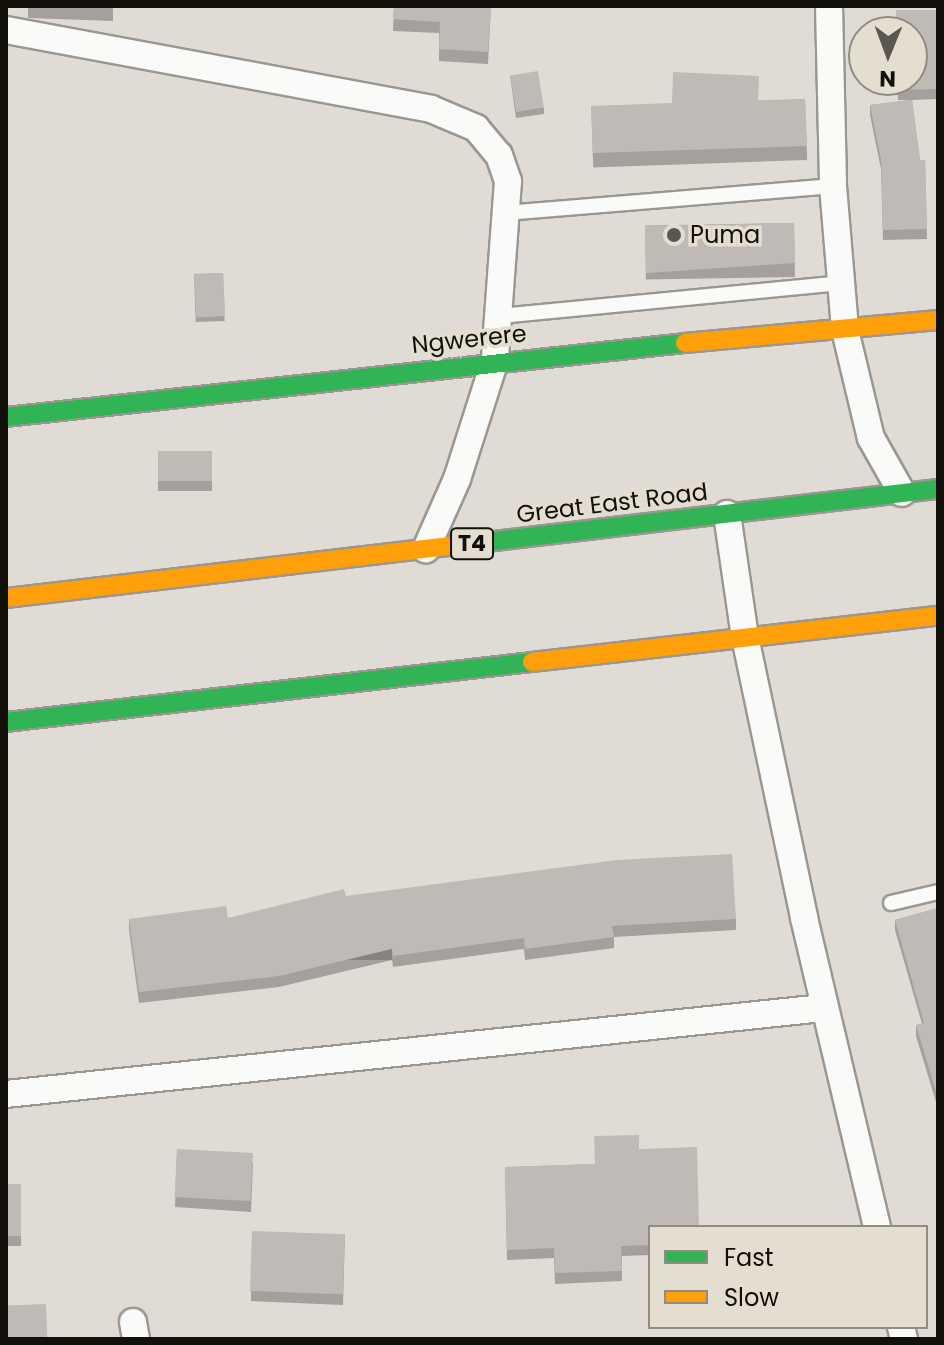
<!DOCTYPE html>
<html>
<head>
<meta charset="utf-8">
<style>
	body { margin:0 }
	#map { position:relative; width:944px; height:1345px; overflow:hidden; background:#e0dcd5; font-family:Poppins,sans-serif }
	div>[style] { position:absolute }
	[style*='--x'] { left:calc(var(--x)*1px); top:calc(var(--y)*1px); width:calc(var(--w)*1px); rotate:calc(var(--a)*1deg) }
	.roads { filter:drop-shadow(2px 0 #9a9792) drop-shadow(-2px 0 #9a9792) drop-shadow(0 2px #9a9792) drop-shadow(0 -2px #9a9792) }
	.lane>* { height:14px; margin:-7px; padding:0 7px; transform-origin:7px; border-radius:7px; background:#fafaf9 }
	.street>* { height:26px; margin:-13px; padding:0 13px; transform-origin:13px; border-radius:13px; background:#fafaf9 }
	.fast>* { height:18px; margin:-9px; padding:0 9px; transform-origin:9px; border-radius:9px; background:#30b455 }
	.slow>* { height:18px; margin:-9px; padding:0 9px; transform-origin:9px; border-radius:9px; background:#ff9f0a }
	.wall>* { inset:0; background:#a5a09d; transform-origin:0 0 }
	.shaded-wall>* { inset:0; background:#86827f; transform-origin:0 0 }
	.building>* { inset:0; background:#c0bab6; transform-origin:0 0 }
	.dots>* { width:22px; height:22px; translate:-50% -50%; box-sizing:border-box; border:4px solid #e4ded0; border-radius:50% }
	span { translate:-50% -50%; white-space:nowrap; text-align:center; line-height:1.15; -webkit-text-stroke:7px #e4ded0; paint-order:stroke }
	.shield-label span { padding:2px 6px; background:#e4ded0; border:2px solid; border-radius:6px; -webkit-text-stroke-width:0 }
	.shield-label { font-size:22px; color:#12100b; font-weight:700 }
	.poi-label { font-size:24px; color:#12100b }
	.left { translate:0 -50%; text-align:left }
	.street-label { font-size:24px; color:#12100b }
	.frame { position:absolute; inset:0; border:8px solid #12100b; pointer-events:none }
	.legend { position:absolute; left:648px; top:1225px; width:280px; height:104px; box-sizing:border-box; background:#e4ded0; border:2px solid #908c81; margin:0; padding:10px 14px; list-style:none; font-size:24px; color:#12100b }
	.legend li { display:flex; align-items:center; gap:16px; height:40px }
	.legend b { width:40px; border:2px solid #908c81 }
	.north { position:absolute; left:848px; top:16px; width:80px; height:80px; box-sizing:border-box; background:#e4ded0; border:2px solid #908c81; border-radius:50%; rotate:181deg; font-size:22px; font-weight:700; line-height:32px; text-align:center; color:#12100b }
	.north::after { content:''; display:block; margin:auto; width:28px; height:36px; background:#5a5752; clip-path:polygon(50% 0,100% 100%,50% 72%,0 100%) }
</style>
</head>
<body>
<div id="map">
	<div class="roads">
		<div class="lane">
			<i style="--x:506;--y:213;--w:328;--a:-4.7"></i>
			<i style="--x:499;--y:316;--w:344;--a:-5.5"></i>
			<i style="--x:891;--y:903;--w:48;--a:-13.2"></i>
		</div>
		<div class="street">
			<i style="--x:829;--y:6;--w:180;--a:88.7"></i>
			<i style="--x:833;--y:186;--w:144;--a:85.2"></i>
			<i style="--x:845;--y:330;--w:111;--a:76.5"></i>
			<i style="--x:871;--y:438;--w:63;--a:60.6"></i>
			<i style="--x:6;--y:30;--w:432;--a:10.5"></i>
			<i style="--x:431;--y:109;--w:49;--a:22.9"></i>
			<i style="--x:476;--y:128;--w:35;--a:50"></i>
			<i style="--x:499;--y:155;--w:28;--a:71"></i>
			<i style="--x:508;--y:181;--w:179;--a:94.2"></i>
			<i style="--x:495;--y:360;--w:125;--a:107.7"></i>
			<i style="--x:457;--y:479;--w:77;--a:113.9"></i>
			<i style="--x:727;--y:514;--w:124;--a:81.7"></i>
			<i style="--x:745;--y:637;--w:287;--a:78.1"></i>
			<i style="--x:804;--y:918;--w:318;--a:76.7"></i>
			<i style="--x:6;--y:1094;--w:822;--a:-6.01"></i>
			<i style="--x:133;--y:1322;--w:17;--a:80"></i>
			<i style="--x:901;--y:1327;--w:12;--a:76"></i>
		</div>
		<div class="fast">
			<i style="--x:6;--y:417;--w:683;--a:-6.22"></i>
			<i style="--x:452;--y:546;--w:489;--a:-6.7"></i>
			<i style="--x:6;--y:722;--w:529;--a:-6.51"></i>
		</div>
		<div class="slow">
			<i style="--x:685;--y:343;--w:254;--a:-5.2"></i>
			<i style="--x:6;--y:598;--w:449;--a:-6.7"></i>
			<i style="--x:532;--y:662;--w:409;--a:-6.5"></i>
		</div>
	</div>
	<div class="wall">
		<i style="clip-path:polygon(28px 6px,113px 6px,113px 21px,28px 18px)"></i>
		<i style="clip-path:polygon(394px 6px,491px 6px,488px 64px,439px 61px,439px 33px,393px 31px)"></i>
		<i style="clip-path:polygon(938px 10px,938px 99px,912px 100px,920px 160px,925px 160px,927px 239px,883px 240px,881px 169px,870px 115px,870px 105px,910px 100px,898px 100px,897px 80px)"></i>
		<i style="clip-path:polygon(510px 75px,544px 108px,544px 114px,516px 118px)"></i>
		<i style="left:805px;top:99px;width:61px;height:214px;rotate:88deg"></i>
		<i style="left:794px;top:223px;width:54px;height:149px;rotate:89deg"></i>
		<i style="left:223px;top:273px;width:48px;height:29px;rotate:88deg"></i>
		<i style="left:212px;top:451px;width:40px;height:54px;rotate:90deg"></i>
		<i style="clip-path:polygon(346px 896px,736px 919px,736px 930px,614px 937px,614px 948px,525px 960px,524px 949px,393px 967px,392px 960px,279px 987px,139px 1003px,129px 930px,129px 919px,228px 918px)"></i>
		<i style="clip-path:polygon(938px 908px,938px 1102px,936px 1102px,916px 1036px,916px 1025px,922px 1024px,895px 930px,895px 920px)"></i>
		<i style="clip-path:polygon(177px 1149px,253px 1163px,251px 1212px,175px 1207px)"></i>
		<i style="clip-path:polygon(639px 1149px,650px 1227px,650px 1255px,622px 1256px,622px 1281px,555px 1284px,554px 1258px,507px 1260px,505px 1167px,595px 1164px)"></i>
		<i style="left:6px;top:1184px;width:15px;height:62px"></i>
		<i style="clip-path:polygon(345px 1234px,343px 1305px,251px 1301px,251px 1291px)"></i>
	</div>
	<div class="shaded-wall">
		<i style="left:392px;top:949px;width:11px;height:116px;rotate:90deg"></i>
		<i style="left:938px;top:1091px;width:11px;height:2px;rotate:90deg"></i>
	</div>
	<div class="building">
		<i style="clip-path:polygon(64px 6px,113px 6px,113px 8px)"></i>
		<i style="clip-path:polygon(394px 6px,491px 6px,488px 52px,439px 49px,440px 22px,393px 19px)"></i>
		<i style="clip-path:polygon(896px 10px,938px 10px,938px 89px,898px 90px,897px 80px,912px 80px,912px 32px,897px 32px)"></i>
		<i style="left:538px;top:71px;width:37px;height:28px;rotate:81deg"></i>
		<i style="clip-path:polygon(673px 72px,759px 76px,758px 101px,805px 99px,807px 146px,593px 153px,591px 106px,672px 103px)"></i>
		<i style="clip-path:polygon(912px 100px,920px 160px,925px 160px,927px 229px,883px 230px,881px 159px,870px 105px)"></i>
		<i style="clip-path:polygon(794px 223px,795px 263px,646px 273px,645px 226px)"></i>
		<i style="left:223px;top:273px;width:43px;height:29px;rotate:87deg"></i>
		<i style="left:212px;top:451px;width:30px;height:54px;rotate:90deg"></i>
		<i style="clip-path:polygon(732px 854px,736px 919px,612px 926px,614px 937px,525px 949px,524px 938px,393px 956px,392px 949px,279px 976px,139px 992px,129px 919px,226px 906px,228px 918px,344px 889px,346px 896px,617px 860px)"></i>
		<i style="clip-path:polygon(938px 908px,938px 1091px,936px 1092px,916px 1025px,924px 1023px,895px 920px)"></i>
		<i style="clip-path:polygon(639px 1135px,639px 1149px,697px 1147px,699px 1227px,650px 1227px,650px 1245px,621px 1246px,622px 1271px,555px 1273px,554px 1248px,507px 1250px,505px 1167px,595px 1164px,594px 1136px)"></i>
		<i style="left:177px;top:1149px;width:76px;height:48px;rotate:3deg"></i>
		<i style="left:6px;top:1184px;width:15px;height:52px"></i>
		<i style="left:252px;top:1231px;width:93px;height:60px;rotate:2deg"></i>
		<i style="left:46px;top:1304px;width:35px;height:40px;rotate:88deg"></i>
	</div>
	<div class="dots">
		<i style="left:674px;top:235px;background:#5a5752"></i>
	</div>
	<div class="shield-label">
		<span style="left:472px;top:544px">T4</span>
	</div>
	<div class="poi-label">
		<span class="left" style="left:690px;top:235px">Puma</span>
	</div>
	<div class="street-label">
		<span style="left:469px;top:339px;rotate:-6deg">Ngwerere</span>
		<span style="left:612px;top:503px;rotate:-7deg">Great East Road</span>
	</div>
	<div class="frame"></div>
	<ul class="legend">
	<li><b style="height:10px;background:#30b455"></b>Fast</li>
	<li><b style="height:10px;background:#ff9f0a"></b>Slow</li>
	</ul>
	<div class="north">N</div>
</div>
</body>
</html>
